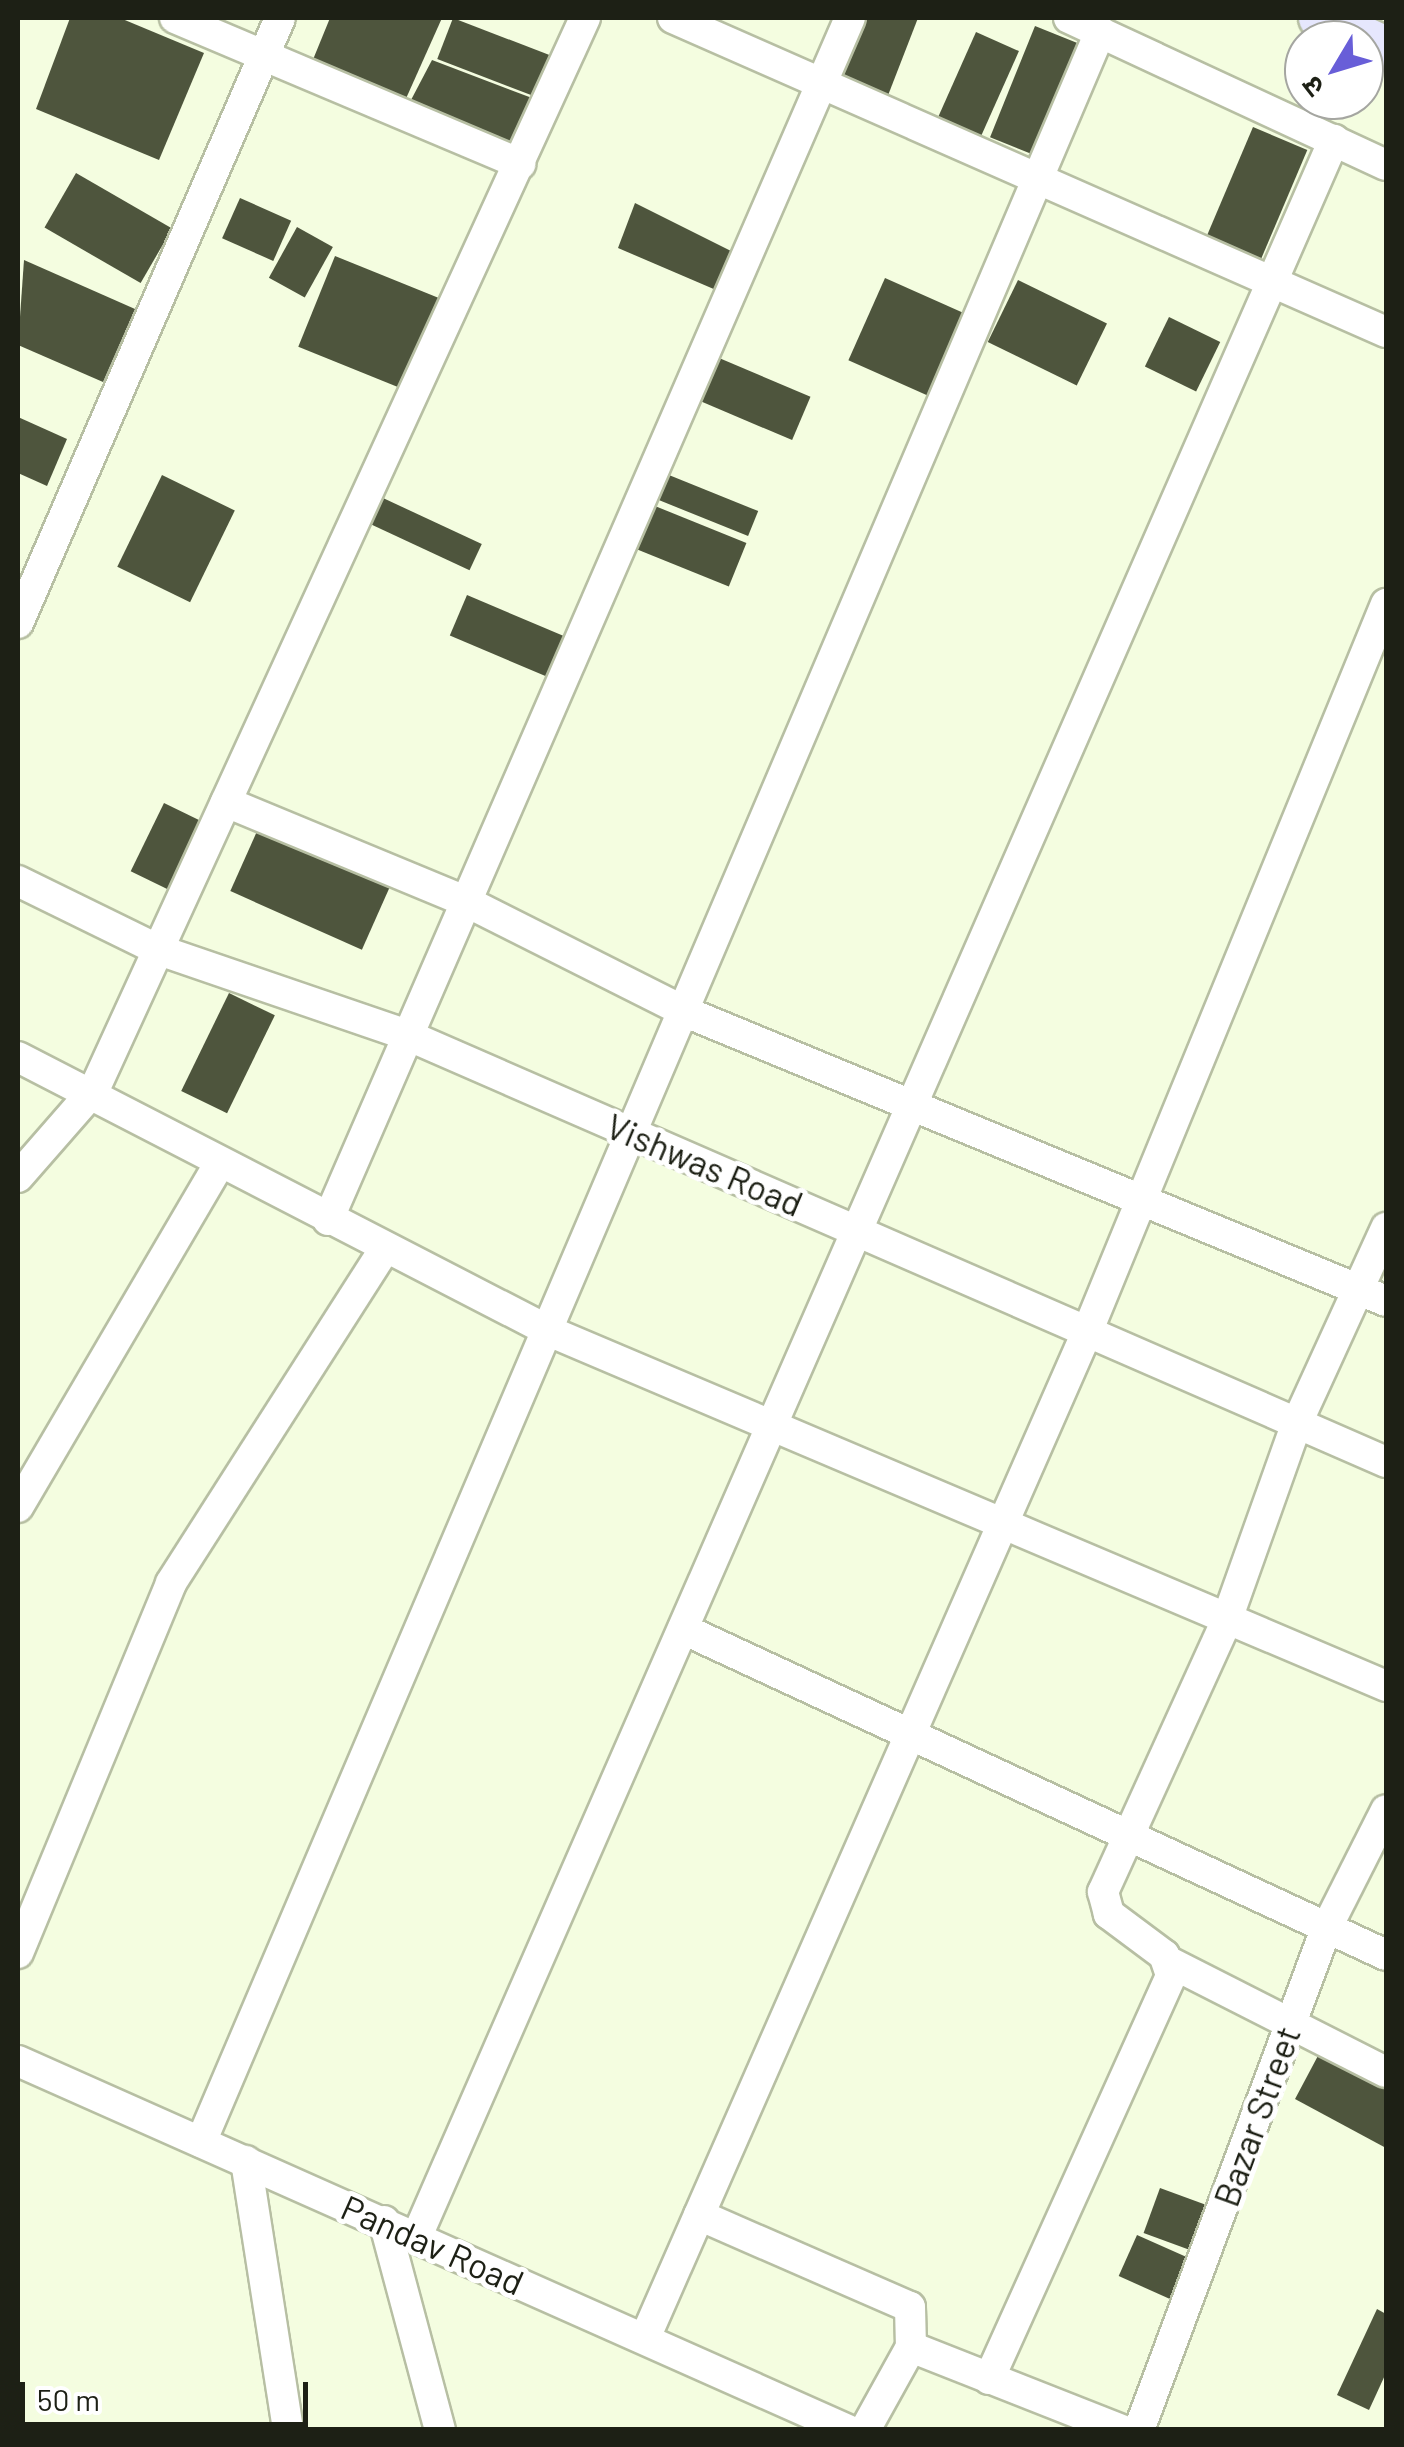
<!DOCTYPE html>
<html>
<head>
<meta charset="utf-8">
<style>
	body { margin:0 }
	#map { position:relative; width:1404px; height:2447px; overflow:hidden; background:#f4fde0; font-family:Barlow,"Noto Sans Devanagari",sans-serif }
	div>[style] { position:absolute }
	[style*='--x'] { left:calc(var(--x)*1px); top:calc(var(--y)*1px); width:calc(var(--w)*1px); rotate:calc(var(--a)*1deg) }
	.building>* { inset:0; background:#4e553d; transform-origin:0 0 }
	.roads { filter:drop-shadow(2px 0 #b7bfa3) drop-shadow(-2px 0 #b7bfa3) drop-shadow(0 2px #b7bfa3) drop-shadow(0 -2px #b7bfa3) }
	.street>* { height:30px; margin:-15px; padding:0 15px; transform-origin:15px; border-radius:15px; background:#fff }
	.secondary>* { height:42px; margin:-21px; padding:0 21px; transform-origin:21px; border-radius:21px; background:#e6e7fd }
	span { translate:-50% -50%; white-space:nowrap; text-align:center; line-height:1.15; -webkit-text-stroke:10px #fff; paint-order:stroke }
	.street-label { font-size:35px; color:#1d2015 }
	.frame { position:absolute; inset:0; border:20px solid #1d2015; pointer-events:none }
	.north { position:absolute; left:1284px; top:20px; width:100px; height:100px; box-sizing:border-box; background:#fff; border:2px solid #a5a6a1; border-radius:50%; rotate:232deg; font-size:28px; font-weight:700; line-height:40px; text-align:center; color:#1d2015 }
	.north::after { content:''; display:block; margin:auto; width:35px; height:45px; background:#685ed8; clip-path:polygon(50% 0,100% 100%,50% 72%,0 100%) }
	.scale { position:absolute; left:20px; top:2382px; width:288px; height:45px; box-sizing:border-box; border:5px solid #1d2015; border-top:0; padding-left:12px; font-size:30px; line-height:35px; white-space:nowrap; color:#1d2015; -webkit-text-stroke:8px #fff; paint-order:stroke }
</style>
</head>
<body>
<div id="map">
	<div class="building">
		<i style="clip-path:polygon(70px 18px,120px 18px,204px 53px,159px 160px,36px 109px)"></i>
		<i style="clip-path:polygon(330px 18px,442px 18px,404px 103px,312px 62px)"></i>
		<i style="left:453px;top:18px;width:104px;height:44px;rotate:21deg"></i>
		<i style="clip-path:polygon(856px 18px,918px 18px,887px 98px,833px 77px)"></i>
		<i style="left:1035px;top:26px;width:55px;height:120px;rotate:22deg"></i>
		<i style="left:976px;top:32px;width:47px;height:99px;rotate:24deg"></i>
		<i style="clip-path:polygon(432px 60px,532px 98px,512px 150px,411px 100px)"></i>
		<i style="left:1253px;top:127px;width:59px;height:124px;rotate:23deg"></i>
		<i style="left:76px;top:173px;width:111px;height:63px;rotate:30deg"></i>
		<i style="left:240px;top:198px;width:56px;height:44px;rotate:24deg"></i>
		<i style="clip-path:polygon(635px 203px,733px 252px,716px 290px,618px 248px)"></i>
		<i style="left:297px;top:227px;width:41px;height:58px;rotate:29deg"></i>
		<i style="left:335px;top:256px;width:112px;height:98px;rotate:22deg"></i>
		<i style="clip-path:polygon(24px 260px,135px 309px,103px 382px,18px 345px)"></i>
		<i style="left:885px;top:278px;width:91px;height:90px;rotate:24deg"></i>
		<i style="left:1018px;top:280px;width:99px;height:69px;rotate:26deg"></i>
		<i style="left:1169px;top:317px;width:57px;height:55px;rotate:26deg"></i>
		<i style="left:712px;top:355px;width:107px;height:47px;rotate:23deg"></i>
		<i style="clip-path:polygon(18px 417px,67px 439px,47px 486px,18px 473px)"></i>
		<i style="left:659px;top:471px;width:107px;height:27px;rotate:22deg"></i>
		<i style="left:162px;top:475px;width:81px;height:102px;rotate:26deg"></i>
		<i style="left:383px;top:498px;width:109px;height:29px;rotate:25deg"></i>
		<i style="left:650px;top:504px;width:104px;height:47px;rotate:22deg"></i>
		<i style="left:467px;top:595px;width:109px;height:44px;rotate:23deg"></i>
		<i style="left:164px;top:803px;width:48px;height:76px;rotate:26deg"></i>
		<i style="left:258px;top:829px;width:144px;height:68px;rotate:24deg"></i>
		<i style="left:229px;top:993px;width:51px;height:109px;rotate:26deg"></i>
		<i style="clip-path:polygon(1320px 2052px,1386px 2087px,1386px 2148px,1295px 2099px)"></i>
		<i style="left:1160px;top:2188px;width:53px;height:48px;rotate:20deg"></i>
		<i style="left:1137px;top:2235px;width:61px;height:45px;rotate:24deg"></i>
		<i style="clip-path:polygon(1377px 2309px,1386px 2314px,1386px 2373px,1369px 2410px,1337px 2395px)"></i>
	</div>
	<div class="roads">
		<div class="street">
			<i style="--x:175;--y:18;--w:375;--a:22.9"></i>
			<i style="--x:673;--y:18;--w:779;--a:23.77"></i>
			<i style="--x:1069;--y:18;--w:349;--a:24.9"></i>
			<i style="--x:18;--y:623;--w:659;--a:-66.58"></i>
			<i style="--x:226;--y:802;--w:259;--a:22.5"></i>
			<i style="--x:465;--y:901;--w:250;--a:26.7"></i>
			<i style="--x:688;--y:1013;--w:755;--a:22.42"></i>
			<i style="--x:18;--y:881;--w:157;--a:26.1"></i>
			<i style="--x:159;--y:950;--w:262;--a:18.9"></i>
			<i style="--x:407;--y:1035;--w:1068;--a:23.56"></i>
			<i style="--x:18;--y:1057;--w:600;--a:27.29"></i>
			<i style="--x:551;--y:1332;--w:907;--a:22.97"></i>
			<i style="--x:18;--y:1177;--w:116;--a:-48.9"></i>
			<i style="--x:94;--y:1090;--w:1179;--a:-65.39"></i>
			<i style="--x:328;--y:1220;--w:1310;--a:-66.53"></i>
			<i style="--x:18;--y:1507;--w:397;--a:-59.6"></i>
			<i style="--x:683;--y:1629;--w:775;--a:24.88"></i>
			<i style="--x:18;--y:1953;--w:400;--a:-67.5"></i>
			<i style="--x:171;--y:1583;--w:397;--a:-57.4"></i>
			<i style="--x:1171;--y:1963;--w:241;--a:26.9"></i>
			<i style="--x:18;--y:2061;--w:908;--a:23.97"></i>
			<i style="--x:201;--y:2142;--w:2294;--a:-66.92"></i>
			<i style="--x:246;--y:2161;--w:272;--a:81.1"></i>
			<i style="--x:699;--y:2215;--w:230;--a:23.6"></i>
			<i style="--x:910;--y:2307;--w:40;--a:88.6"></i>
			<i style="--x:911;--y:2347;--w:95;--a:119"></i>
			<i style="--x:384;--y:2221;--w:216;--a:75"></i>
			<i style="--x:417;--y:2236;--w:2288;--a:-66.37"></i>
			<i style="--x:645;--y:2338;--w:1101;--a:-66.28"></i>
			<i style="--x:1088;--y:1330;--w:785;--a:-67.68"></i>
			<i style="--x:911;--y:2347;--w:227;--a:21.5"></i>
			<i style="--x:989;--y:2379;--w:443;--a:-65.7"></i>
			<i style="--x:1171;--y:1975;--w:21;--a:-109"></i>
			<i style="--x:1164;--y:1955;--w:69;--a:-143.3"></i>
			<i style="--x:1109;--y:1914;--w:23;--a:-105"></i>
			<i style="--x:1103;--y:1892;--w:297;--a:-65.5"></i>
			<i style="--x:1226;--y:1622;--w:209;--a:-70.4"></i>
			<i style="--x:1296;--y:1425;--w:217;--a:-65.4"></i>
			<i style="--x:1139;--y:2430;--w:535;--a:-69.53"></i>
			<i style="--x:1326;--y:1929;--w:133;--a:-63.2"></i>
		</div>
		<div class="secondary">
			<i style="--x:1320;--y:18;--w:72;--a:24.4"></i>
		</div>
	</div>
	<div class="street-label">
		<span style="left:705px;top:1164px;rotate:23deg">Vishwas Road</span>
		<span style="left:1256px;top:2116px;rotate:-70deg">Bazar Street</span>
		<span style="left:433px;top:2244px;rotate:24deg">Pandav Road</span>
	</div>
	<div class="frame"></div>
	<div class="north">उ</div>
	<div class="scale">50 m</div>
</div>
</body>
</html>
